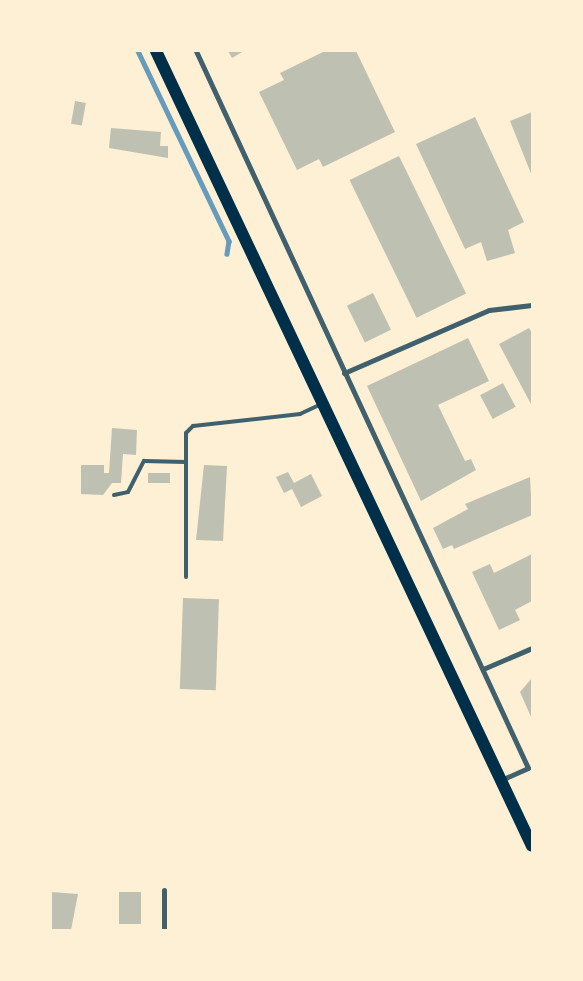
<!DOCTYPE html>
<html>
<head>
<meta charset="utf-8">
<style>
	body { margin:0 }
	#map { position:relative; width:583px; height:981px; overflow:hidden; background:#fdf0d5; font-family:"Golos Text",sans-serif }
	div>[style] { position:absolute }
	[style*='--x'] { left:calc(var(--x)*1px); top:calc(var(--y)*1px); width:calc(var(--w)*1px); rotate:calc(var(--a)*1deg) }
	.stream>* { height:4.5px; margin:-2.25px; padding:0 2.25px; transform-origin:2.25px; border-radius:2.25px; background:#669bbc }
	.building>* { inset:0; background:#bec0b2; transform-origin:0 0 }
	.service>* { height:4px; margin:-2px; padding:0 2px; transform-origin:2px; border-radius:2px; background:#3f606c }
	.minor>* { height:5px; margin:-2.5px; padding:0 2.5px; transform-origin:2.5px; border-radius:2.5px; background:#3f606c }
	.primary>* { height:12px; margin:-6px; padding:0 6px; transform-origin:6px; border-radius:6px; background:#003049 }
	span { translate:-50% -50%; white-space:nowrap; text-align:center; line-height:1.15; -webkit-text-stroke:4.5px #fdf0d5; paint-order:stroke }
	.frame { position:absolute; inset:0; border:52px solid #fdf0d5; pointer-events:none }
</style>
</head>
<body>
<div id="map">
	<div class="stream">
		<i style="--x:138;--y:51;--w:211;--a:64.4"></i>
		<i style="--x:229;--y:241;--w:13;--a:99"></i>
	</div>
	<div class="building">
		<i style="clip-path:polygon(228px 51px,244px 51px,232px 58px)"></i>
		<i style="clip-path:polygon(325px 51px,356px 51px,395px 132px,323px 167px,319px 159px,297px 170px,259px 92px,284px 80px,280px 73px)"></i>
		<i style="left:75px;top:101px;width:11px;height:23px;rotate:10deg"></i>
		<i style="clip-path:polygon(532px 112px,532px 176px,510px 121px)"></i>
		<i style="clip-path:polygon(475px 117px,524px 222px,508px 230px,515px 253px,487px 261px,481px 242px,465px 249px,416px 144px)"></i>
		<i style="clip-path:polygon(111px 128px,161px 132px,160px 146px,168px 146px,168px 158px,109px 148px)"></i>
		<i style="left:399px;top:156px;width:153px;height:55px;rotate:64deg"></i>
		<i style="left:373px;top:293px;width:41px;height:29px;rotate:64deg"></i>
		<i style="clip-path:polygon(529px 328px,532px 333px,532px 406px,499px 344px)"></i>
		<i style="clip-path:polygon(468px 338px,489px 381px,438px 405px,465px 461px,471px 459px,476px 470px,421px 501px,367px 386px)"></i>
		<i style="left:503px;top:383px;width:27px;height:26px;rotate:62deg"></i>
		<i style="clip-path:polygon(112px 428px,137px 430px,136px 455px,123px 454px,121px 483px,112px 483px,103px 495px,81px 494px,81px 465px,104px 465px,104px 473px,109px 473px)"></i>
		<i style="clip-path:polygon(204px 465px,227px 466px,223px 541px,196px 540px)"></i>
		<i style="clip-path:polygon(288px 472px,294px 483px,311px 474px,322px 496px,301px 507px,292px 489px,284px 493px,276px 477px)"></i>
		<i style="left:148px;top:473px;width:22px;height:10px"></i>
		<i style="clip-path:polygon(530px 477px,532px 515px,454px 549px,452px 545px,443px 549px,433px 528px,468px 509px,465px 504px)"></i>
		<i style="clip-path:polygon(532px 554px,532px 601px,515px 610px,520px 620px,499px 630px,472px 572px,490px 564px,494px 573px)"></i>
		<i style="left:183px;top:598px;width:36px;height:91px;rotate:2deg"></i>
		<i style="clip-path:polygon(532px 678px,532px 719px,520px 692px)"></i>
		<i style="clip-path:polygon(51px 892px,78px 894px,71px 930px,51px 930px)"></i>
		<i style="left:119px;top:892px;width:22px;height:32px"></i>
	</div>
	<div class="service">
		<i style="--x:114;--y:495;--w:14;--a:-12"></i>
		<i style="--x:128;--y:492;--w:35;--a:-63"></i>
		<i style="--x:144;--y:461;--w:42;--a:1.4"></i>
		<i style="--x:186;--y:577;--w:144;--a:-90"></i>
		<i style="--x:186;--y:433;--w:10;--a:-45"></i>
		<i style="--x:193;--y:426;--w:108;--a:-6.4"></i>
		<i style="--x:300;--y:414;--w:23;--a:-25"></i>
	</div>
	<div class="minor">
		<i style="--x:196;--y:51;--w:790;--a:65.15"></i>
		<i style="--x:528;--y:768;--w:30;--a:156"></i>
		<i style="--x:344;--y:373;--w:158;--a:-23.5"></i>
		<i style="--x:489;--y:310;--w:43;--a:-6.6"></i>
		<i style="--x:483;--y:669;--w:53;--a:-23.2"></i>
		<i style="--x:164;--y:930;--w:40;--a:-90"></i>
	</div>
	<div class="primary">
		<i style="--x:156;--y:51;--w:879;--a:64.69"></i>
	</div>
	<div class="frame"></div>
</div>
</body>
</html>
